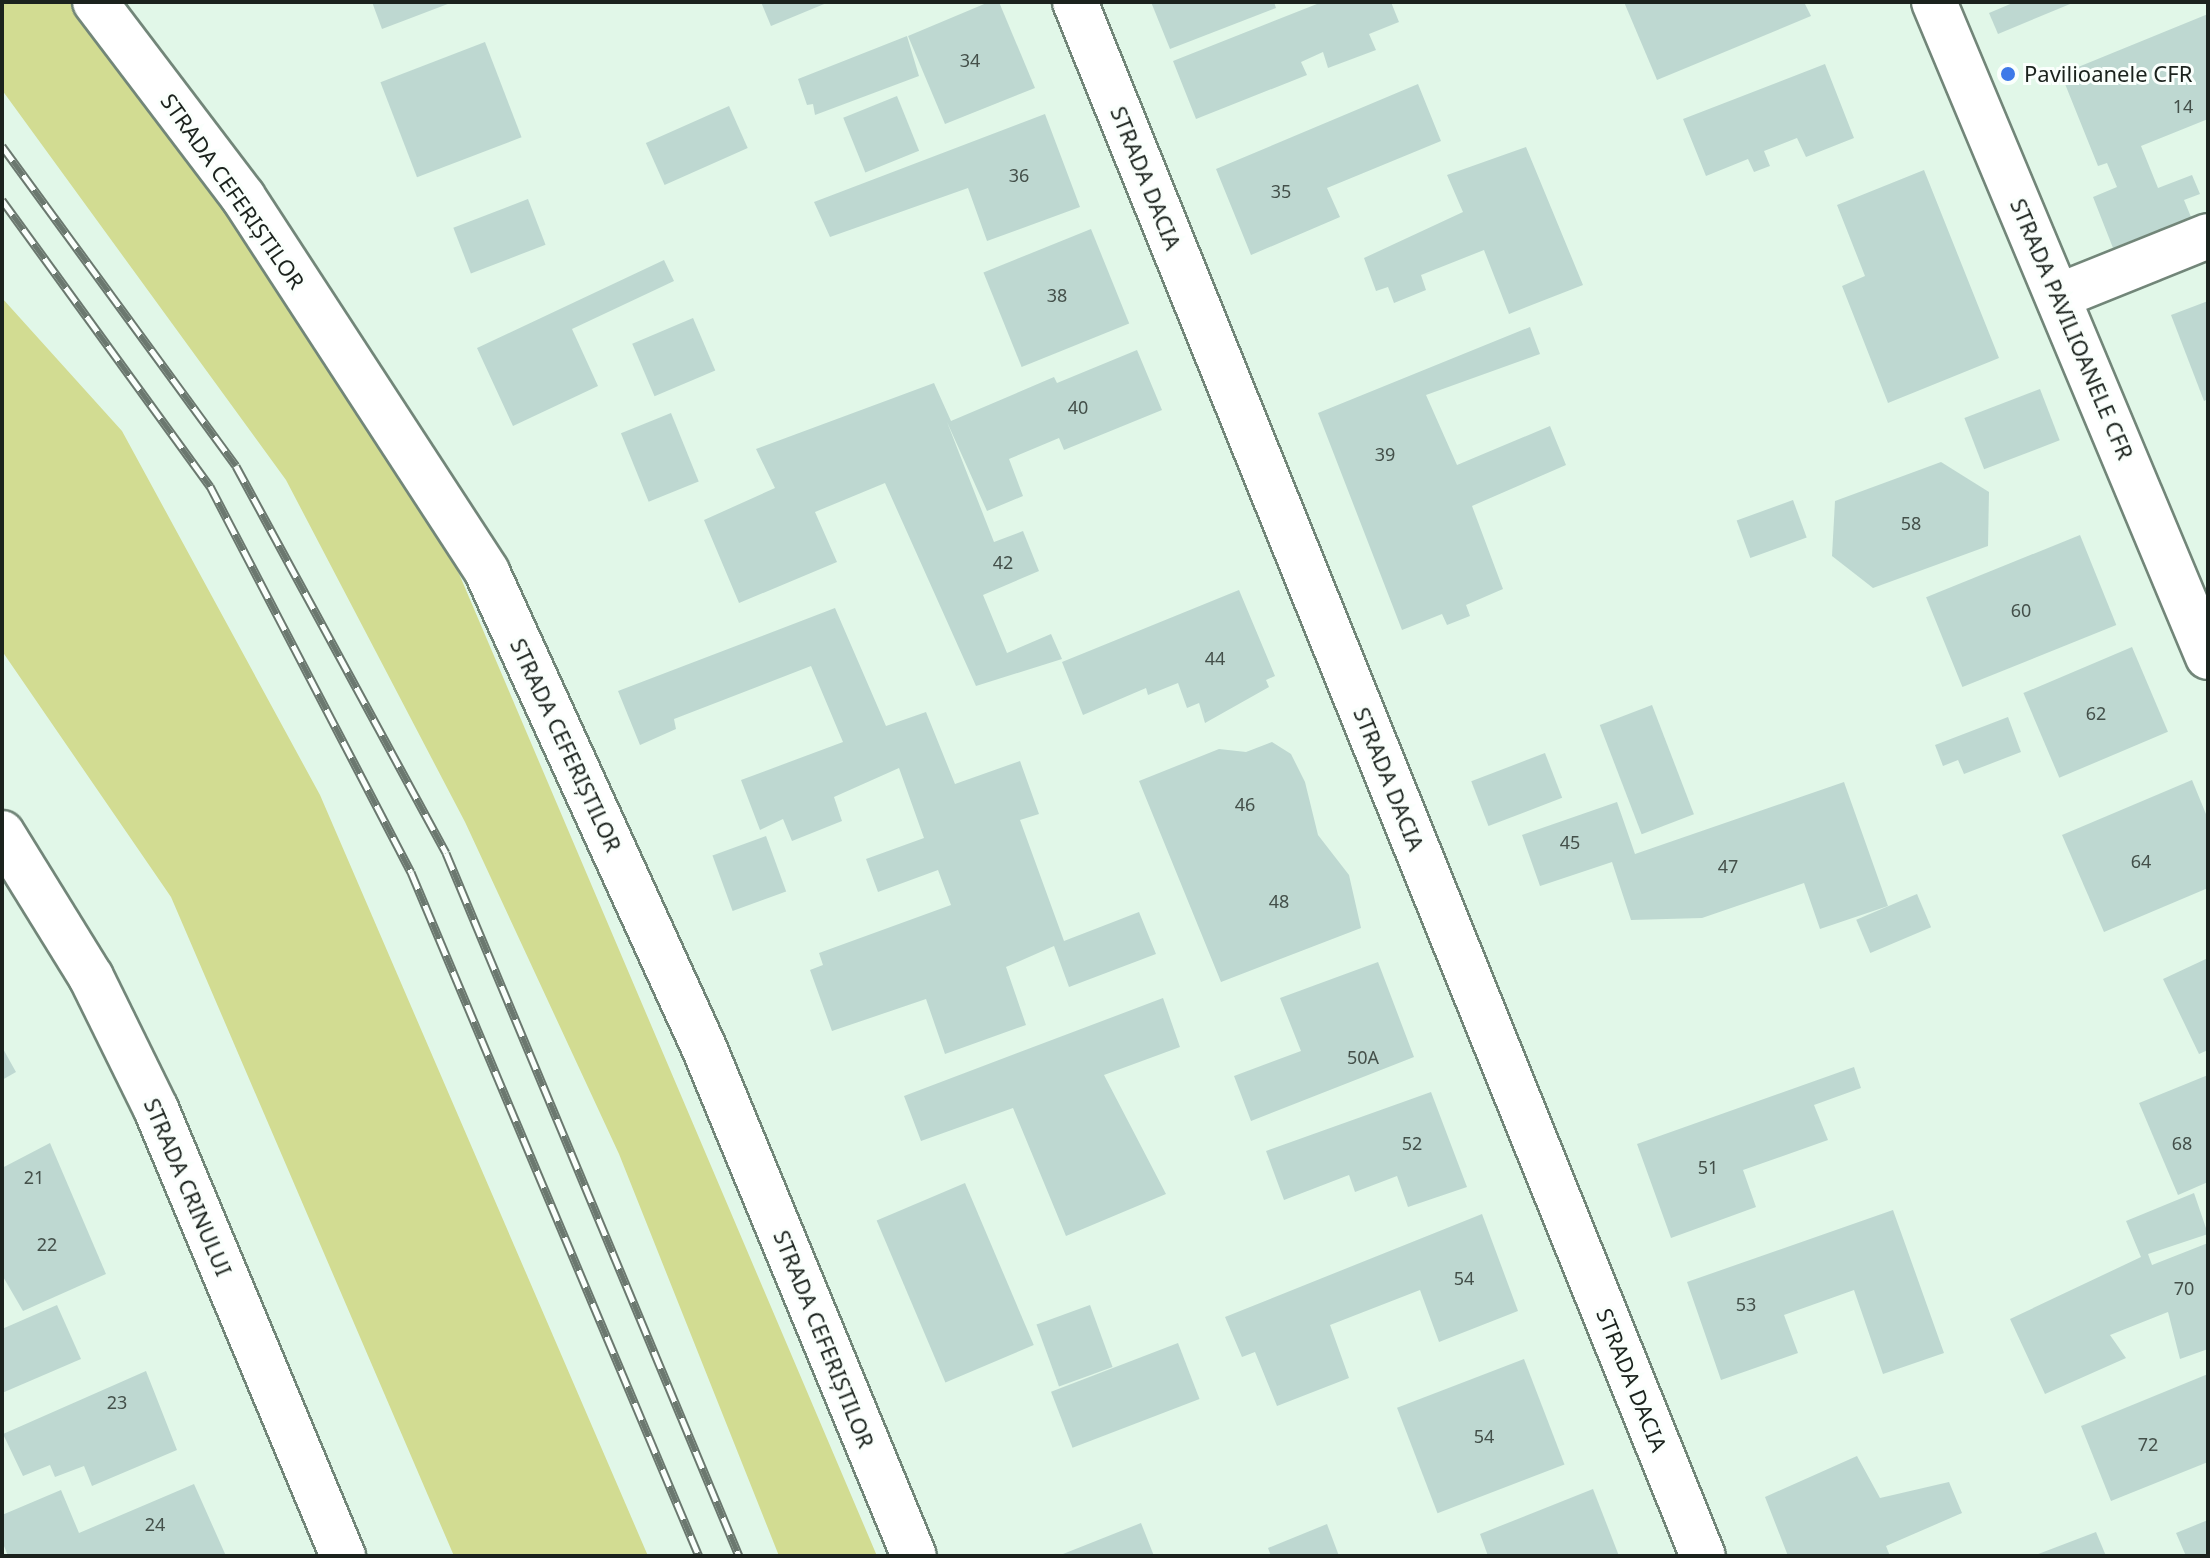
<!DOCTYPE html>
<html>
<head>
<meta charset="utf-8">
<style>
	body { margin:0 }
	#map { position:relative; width:2210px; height:1558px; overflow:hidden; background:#e1f7e8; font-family:"Noto Sans",sans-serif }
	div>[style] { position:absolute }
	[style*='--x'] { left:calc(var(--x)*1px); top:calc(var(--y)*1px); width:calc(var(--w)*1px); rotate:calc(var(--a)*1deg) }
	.green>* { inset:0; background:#d2dc92 }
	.building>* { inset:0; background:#bed8d1; transform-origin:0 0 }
	.roads { filter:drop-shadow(2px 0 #728679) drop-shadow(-2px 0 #728679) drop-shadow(0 2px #728679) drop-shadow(0 -2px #728679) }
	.minor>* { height:44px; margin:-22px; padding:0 22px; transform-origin:22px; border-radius:22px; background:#fff }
	.rail>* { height:9px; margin-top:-4.5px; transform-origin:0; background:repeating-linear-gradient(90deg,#fafffc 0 18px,#6b786f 0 36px); box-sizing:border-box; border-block:2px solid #6b786f }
	.dots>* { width:22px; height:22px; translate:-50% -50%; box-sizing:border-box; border:4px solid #fafffc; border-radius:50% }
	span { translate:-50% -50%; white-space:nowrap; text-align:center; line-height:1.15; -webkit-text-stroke:6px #fafffc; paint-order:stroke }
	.number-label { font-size:18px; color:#44504a }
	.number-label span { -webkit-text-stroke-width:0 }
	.poi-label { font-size:22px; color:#1b221d }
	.left { translate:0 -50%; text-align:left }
	.street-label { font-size:22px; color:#1b221d }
	.frame { position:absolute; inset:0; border:4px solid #1b221d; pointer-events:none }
</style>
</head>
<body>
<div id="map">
	<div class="green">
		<i style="clip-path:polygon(2px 2px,79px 2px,420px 482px,877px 1556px,779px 1556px,619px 1154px,465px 822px,286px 480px,2px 90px)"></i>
		<i style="clip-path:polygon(2px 298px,122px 431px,320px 795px,648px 1556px,454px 1556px,171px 897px,2px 651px)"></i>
	</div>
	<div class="building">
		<i style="clip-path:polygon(372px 2px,453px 2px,382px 29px)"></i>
		<i style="clip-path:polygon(761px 2px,829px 2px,771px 26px)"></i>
		<i style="clip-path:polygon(989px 2px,999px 2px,1035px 88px,945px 124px,908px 36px)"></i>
		<i style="clip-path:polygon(1151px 2px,1274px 2px,1276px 8px,1170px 49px)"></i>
		<i style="clip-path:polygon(1322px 2px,1391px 2px,1399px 22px,1369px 34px,1376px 50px,1328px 68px,1323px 52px,1301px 62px,1307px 75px,1196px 119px,1173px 61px)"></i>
		<i style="clip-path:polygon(1624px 2px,1804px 2px,1811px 16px,1657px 80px)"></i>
		<i style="clip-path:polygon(2015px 2px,2075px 2px,1998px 34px,1989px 13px)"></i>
		<i style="clip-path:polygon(2208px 14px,2208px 119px,2141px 146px,2158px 188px,2192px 175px,2200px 194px,2184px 200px,2191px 217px,2113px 248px,2093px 197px,2117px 187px,2107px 163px,2098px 166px,2061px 74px)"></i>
		<i style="clip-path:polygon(907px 36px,919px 76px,815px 115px,813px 104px,807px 105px,798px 79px)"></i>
		<i style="left:485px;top:42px;width:102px;height:112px;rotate:69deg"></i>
		<i style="clip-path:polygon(1825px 64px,1854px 138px,1806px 157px,1797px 138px,1764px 151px,1770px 166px,1754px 172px,1748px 159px,1706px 176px,1683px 119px)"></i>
		<i style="clip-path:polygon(1418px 84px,1441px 141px,1327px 188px,1340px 217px,1251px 255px,1216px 169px)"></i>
		<i style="left:897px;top:96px;width:59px;height:58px;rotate:68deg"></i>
		<i style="left:729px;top:106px;width:46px;height:91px;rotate:66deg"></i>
		<i style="clip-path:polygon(1045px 114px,1080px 207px,987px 241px,968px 188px,830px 237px,814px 202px)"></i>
		<i style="clip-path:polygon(1526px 147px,1583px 285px,1509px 314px,1484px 250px,1421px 275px,1426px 290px,1394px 303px,1388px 287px,1376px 291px,1364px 258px,1463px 212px,1447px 175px)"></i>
		<i style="clip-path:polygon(1924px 170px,1999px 358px,1888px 403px,1842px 286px,1865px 276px,1837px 205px)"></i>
		<i style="left:528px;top:199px;width:49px;height:80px;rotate:69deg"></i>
		<i style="left:1091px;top:229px;width:102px;height:116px;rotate:68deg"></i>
		<i style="clip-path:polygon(664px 260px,674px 281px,572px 329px,598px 386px,513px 426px,477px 348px)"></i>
		<i style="clip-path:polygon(2208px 301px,2208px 399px,2204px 401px,2171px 315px)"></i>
		<i style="left:693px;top:318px;width:57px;height:66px;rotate:67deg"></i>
		<i style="clip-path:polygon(1530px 327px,1540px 354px,1426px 395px,1457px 465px,1550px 426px,1566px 465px,1472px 506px,1503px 589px,1466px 605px,1470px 616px,1447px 625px,1442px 614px,1402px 630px,1318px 413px)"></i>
		<i style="clip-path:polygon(1137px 350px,1162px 410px,1064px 450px,1059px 438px,1009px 459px,1023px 496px,987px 511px,947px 422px,994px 542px,1023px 531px,1039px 571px,983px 595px,1007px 653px,1051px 634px,1062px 659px,976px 686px,885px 483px,815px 512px,837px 562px,739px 603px,704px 520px,775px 488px,756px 449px,934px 383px,951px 421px,1054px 377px,1057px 383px)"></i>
		<i style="left:2040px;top:389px;width:55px;height:81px;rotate:69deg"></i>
		<i style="left:671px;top:413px;width:74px;height:54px;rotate:68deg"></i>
		<i style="clip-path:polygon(1941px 462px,1989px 492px,1988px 546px,1873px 588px,1832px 556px,1835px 501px)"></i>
		<i style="left:1793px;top:500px;width:40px;height:60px;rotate:70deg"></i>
		<i style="left:2080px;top:535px;width:97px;height:166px;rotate:68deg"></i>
		<i style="clip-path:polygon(1239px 590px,1275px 676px,1266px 680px,1269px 687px,1205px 723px,1199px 703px,1187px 708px,1178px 683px,1148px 695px,1146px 688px,1083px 715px,1062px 662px)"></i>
		<i style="clip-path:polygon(835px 608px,886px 726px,926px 712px,955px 784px,1020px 761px,1039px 814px,1020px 820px,1064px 941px,1139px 912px,1156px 954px,1069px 987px,1054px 946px,1006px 967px,1026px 1025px,945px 1054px,926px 999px,832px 1031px,810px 970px,823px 965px,819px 953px,951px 905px,938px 870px,878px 892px,866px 859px,924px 838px,899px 768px,834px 797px,842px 821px,792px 841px,783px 819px,760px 830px,741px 780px,843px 742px,811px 666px,674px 719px,676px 729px,640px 745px,618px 691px)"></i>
		<i style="left:2132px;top:647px;width:92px;height:118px;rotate:67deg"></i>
		<i style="left:1652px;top:705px;width:117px;height:56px;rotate:69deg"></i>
		<i style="clip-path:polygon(2008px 717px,2021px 752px,1964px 774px,1958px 760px,1943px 766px,1935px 745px)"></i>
		<i style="clip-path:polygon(1272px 742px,1291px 754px,1305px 782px,1318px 835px,1349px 875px,1361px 928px,1221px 982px,1139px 781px,1219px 749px,1246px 752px)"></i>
		<i style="left:1545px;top:753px;width:48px;height:79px;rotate:69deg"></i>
		<i style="clip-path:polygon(2192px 780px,2208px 819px,2208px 888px,2104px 932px,2062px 835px)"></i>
		<i style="clip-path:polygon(1844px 782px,1888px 906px,1820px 929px,1804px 883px,1702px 918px,1631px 920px,1612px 862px,1540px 886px,1522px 835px,1617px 802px,1635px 854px)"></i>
		<i style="left:766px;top:836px;width:59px;height:57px;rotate:70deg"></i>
		<i style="left:1917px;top:894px;width:36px;height:66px;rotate:67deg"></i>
		<i style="clip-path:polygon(2208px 958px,2208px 1050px,2199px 1054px,2163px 979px)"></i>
		<i style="clip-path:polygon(1378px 962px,1414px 1057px,1251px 1121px,1234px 1076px,1301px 1051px,1280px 998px)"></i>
		<i style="clip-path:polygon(1163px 998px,1180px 1047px,1104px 1075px,1166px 1194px,1066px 1236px,1013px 1108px,921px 1141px,904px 1096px)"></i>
		<i style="clip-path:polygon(2px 1047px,16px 1072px,2px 1080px)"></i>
		<i style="clip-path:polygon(1854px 1067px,1861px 1088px,1814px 1105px,1828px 1140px,1743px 1170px,1756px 1207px,1671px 1238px,1637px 1144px)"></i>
		<i style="clip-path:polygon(2208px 1075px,2208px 1182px,2178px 1195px,2139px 1103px)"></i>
		<i style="clip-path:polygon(1431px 1092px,1467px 1187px,1408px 1207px,1397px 1176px,1355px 1192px,1349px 1175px,1284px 1200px,1266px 1151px)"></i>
		<i style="clip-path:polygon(50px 1143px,106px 1274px,23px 1311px,2px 1275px,2px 1168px)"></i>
		<i style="left:965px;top:1183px;width:176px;height:96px;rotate:67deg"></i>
		<i style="clip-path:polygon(2194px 1193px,2208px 1234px,2148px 1254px,2152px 1265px,2208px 1243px,2208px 1349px,2180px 1359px,2168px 1312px,2110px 1335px,2126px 1358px,2045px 1394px,2010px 1319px,2141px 1257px,2126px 1221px)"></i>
		<i style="clip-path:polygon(1893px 1210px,1944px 1353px,1883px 1374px,1854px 1290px,1784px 1315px,1798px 1353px,1721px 1380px,1687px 1282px)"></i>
		<i style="clip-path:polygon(1482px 1214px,1518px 1311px,1439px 1342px,1420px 1290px,1330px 1325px,1349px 1378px,1277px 1406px,1255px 1352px,1242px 1357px,1225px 1317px)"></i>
		<i style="clip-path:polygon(57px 1305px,81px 1359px,2px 1393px,2px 1329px)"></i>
		<i style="left:1090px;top:1305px;width:66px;height:57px;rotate:70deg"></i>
		<i style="left:1178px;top:1343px;width:60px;height:136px;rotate:69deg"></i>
		<i style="left:1524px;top:1359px;width:113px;height:136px;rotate:69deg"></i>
		<i style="clip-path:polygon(146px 1371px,177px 1450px,92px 1486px,84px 1466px,55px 1477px,50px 1465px,23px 1476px,3px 1434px)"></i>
		<i style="clip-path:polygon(2208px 1374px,2208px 1462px,2111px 1501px,2081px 1426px)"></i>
		<i style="clip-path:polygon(1857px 1456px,1880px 1498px,1949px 1482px,1962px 1513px,1886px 1546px,1890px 1556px,1788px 1556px,1765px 1497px)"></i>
		<i style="clip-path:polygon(194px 1484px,226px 1556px,8px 1556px,2px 1541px,2px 1515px,61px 1490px,79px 1533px)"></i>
		<i style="clip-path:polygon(1593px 1489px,1619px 1556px,1488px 1556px,1480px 1534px)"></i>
		<i style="clip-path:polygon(2208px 1520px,2208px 1556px,2186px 1556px,2176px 1533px)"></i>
		<i style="clip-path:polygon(1141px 1523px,1154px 1556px,1058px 1556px)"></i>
		<i style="clip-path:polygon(1327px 1524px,1339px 1556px,1271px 1556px,1268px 1548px)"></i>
		<i style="clip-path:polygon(2096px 1532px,2106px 1556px,2033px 1556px)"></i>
	</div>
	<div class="roads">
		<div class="minor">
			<i style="--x:95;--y:2;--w:245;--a:52.8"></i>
			<i style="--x:243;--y:197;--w:447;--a:56.9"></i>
			<i style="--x:487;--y:572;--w:525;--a:65.48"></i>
			<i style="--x:705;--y:1050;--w:547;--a:67.56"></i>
			<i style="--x:1075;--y:2;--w:1676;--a:68"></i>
			<i style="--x:1934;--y:2;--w:710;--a:67.3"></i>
			<i style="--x:2059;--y:296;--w:161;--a:-21.9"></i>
			<i style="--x:2;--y:833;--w:169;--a:58.3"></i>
			<i style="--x:91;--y:977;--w:147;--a:63.8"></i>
			<i style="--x:156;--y:1109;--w:485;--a:67.3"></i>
		</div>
	</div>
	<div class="rail">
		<i style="--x:2;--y:146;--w:396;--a:53.8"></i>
		<i style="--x:236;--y:466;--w:440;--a:61.5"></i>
		<i style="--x:446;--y:853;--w:762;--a:67.37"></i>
		<i style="--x:2;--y:200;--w:354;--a:54"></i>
		<i style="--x:210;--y:486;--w:435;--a:62.5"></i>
		<i style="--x:411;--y:872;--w:742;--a:67.17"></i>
	</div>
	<div class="dots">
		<i style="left:2008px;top:74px;background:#3e79e8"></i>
	</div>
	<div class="number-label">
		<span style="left:970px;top:60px">34</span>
		<span style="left:2183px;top:106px">14</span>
		<span style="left:1019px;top:175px">36</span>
		<span style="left:1281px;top:191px">35</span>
		<span style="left:1057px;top:295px">38</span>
		<span style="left:1078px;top:407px">40</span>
		<span style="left:1385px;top:454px">39</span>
		<span style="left:1911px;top:523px">58</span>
		<span style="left:1003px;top:562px">42</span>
		<span style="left:2021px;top:610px">60</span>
		<span style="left:1215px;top:658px">44</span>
		<span style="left:2096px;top:713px">62</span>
		<span style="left:1245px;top:804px">46</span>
		<span style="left:1570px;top:842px">45</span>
		<span style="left:2141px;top:861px">64</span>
		<span style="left:1728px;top:866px">47</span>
		<span style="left:1279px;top:901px">48</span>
		<span style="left:1363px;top:1057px">50A</span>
		<span style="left:1412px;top:1143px">52</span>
		<span style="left:2182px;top:1143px">68</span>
		<span style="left:1708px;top:1167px">51</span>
		<span style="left:34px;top:1177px">21</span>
		<span style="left:47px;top:1244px">22</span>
		<span style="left:1464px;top:1278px">54</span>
		<span style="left:2184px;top:1288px">70</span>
		<span style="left:1746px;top:1304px">53</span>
		<span style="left:117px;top:1402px">23</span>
		<span style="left:1484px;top:1436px">54</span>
		<span style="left:2148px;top:1444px">72</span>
		<span style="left:155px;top:1524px">24</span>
	</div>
	<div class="poi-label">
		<span class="left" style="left:2024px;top:74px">Pavilioanele CFR</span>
	</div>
	<div class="street-label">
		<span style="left:1146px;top:178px;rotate:68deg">STRADA DACIA</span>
		<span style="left:233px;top:191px;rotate:55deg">STRADA CEFERIȘTILOR</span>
		<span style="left:2072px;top:329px;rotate:67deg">STRADA PAVILIOANELE CFR</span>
		<span style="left:566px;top:745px;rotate:65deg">STRADA CEFERIȘTILOR</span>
		<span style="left:1389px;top:779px;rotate:68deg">STRADA DACIA</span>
		<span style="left:188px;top:1187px;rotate:67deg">STRADA CRINULUI</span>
		<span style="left:824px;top:1339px;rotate:68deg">STRADA CEFERIȘTILOR</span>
		<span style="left:1632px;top:1380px;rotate:68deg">STRADA DACIA</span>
	</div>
	<div class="frame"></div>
</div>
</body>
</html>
